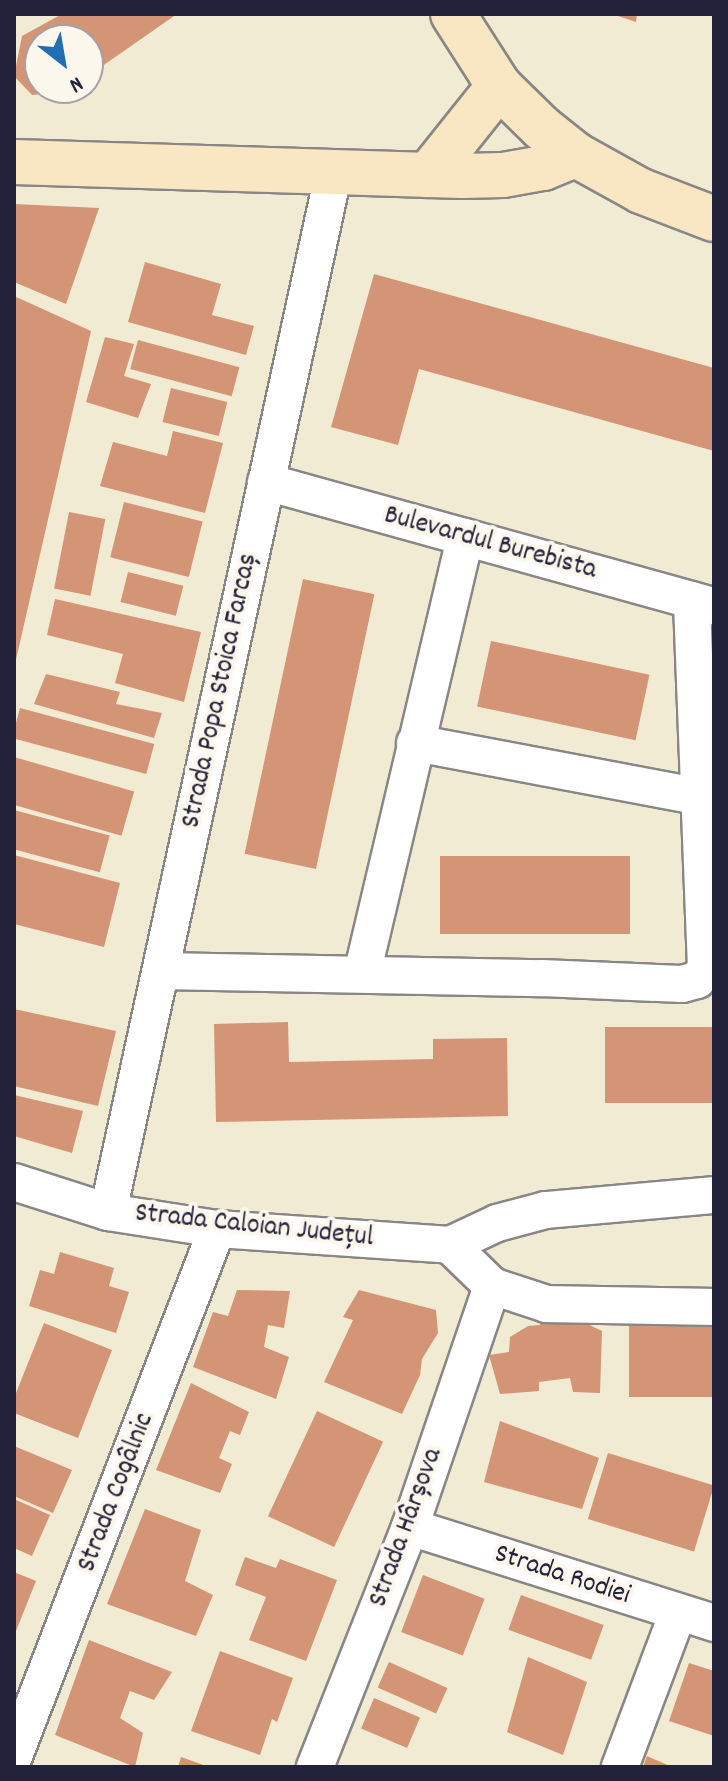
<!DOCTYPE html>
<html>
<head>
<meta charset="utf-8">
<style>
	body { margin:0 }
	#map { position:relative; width:728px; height:1781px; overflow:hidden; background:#f0ebd2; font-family:Dekko,sans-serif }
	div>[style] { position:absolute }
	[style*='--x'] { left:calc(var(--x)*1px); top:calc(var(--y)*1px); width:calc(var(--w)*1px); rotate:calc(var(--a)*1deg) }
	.building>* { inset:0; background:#d49476; transform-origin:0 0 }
	.roads { filter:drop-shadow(2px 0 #898686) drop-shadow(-2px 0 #898686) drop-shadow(0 2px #898686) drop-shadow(0 -2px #898686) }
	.street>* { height:36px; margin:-18px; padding:0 18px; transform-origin:18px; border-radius:18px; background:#fff }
	.secondary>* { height:44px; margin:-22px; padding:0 22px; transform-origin:22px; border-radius:22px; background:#f9e7c3 }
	span { translate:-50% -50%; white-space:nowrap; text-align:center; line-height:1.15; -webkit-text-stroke:8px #fbf7ec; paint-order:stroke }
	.street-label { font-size:28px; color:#22223b }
	.frame { position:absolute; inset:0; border:16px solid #22223b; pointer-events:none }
	.north { position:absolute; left:24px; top:24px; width:80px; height:80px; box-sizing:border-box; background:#fbf7ec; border:2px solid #a4a2a5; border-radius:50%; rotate:149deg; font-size:22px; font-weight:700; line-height:32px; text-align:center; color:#22223b }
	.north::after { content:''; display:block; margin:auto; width:28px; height:36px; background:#1f6fb2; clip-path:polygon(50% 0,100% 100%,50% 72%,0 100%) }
</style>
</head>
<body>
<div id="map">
	<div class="building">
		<i style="clip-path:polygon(62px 14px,177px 14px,88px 76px,88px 40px,40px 40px,40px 88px,71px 88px,65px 92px,32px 95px,14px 76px,22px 36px)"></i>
		<i style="clip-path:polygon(612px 14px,637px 14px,636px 22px)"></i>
		<i style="clip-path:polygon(14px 204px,99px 208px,66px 304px,14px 282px)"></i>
		<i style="clip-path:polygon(145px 262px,221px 284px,212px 315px,254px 326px,246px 355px,128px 322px)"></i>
		<i style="clip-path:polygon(374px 274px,714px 368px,714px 451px,419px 369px,398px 445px,331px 427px)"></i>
		<i style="clip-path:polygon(14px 296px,91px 331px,15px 664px,14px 664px)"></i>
		<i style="clip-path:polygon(105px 337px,134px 344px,124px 376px,151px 384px,138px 418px,86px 402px)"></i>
		<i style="left:138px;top:340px;width:105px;height:30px;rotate:15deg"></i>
		<i style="left:171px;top:388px;width:58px;height:35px;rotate:14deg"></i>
		<i style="clip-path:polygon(173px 431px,223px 443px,205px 513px,100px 486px,113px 442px,167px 456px)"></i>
		<i style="left:124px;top:502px;width:81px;height:57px;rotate:14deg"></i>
		<i style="left:69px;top:512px;width:37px;height:78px;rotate:11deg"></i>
		<i style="left:128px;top:572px;width:57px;height:31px;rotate:14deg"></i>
		<i style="left:303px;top:579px;width:73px;height:281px;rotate:12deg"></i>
		<i style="clip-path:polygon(55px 599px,201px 632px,184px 702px,115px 683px,123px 654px,47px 635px)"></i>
		<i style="left:491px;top:641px;width:162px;height:67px;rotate:12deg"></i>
		<i style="clip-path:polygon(46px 674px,120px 692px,116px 704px,162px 713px,154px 738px,34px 704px)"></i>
		<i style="left:20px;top:708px;width:139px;height:31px;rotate:15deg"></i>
		<i style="left:14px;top:757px;width:125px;height:46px;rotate:16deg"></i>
		<i style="left:14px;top:810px;width:99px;height:38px;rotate:15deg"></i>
		<i style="clip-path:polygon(14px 855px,120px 883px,104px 947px,14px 924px)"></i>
		<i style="left:630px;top:856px;width:78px;height:190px;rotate:90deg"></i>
		<i style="clip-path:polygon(14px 1009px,116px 1031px,98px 1106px,14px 1086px)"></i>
		<i style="clip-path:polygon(288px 1022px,289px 1062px,433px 1059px,433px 1039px,507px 1038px,508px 1116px,216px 1122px,214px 1024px)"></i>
		<i style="left:714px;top:1027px;width:76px;height:109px;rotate:90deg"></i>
		<i style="clip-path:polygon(14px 1095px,83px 1111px,72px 1153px,14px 1136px)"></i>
		<i style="clip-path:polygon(60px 1252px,114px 1268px,109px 1286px,129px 1292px,116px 1333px,29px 1306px,40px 1270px,54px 1274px)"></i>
		<i style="clip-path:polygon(237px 1290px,290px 1291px,284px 1328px,268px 1325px,264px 1347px,289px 1357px,276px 1399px,193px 1367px,213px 1312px,228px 1316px)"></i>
		<i style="clip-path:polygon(359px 1290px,436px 1310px,438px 1333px,422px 1359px,420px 1375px,402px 1414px,324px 1382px,353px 1320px,343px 1317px)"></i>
		<i style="clip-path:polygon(541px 1318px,577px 1319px,602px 1331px,600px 1393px,573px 1392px,570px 1378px,539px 1382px,539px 1391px,500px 1394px,489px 1355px,509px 1352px,510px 1337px,528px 1326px,540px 1325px)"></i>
		<i style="clip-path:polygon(44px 1323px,112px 1350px,78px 1438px,14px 1413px,14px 1398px)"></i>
		<i style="left:714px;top:1326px;width:71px;height:85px;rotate:90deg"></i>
		<i style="clip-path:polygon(191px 1383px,249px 1412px,240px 1435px,230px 1431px,219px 1458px,232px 1464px,220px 1493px,156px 1470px)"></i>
		<i style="left:317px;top:1411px;width:73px;height:116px;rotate:25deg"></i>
		<i style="clip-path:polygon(500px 1421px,599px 1458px,582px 1509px,484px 1482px)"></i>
		<i style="clip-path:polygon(14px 1446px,72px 1470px,53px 1513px,14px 1496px)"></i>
		<i style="left:608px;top:1453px;width:111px;height:69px;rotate:17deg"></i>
		<i style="clip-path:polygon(14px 1499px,50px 1515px,32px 1556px,14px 1548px)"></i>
		<i style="clip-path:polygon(145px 1509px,201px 1530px,185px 1581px,213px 1595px,196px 1636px,107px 1604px)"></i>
		<i style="clip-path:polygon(245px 1557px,276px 1568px,280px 1559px,337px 1580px,306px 1661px,249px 1640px,266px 1597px,235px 1585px)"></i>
		<i style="clip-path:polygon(14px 1572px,36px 1581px,14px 1636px)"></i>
		<i style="left:423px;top:1575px;width:66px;height:61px;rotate:21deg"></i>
		<i style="left:521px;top:1595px;width:88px;height:37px;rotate:20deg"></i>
		<i style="clip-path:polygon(89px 1640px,172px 1672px,154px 1700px,130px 1691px,120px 1718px,143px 1733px,135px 1767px,55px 1735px)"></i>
		<i style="clip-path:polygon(220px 1651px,293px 1678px,277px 1722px,272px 1719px,260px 1755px,191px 1731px)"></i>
		<i style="clip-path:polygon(528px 1657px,587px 1682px,563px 1755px,507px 1732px)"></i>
		<i style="left:389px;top:1662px;width:64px;height:28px;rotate:24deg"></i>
		<i style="clip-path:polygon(689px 1663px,714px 1671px,714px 1736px,669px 1721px)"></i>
		<i style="left:374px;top:1698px;width:50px;height:33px;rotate:23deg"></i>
		<i style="clip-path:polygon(647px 1756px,672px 1767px,643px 1767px)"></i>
		<i style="clip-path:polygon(181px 1757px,209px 1767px,178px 1767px)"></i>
	</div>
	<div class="roads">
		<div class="street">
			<i style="--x:266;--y:482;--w:465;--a:15.5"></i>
			<i style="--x:415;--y:743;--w:290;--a:10.7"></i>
			<i style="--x:161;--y:971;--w:381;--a:1.1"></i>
			<i style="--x:542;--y:978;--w:140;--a:2.5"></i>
			<i style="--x:682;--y:984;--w:16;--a:-15"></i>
			<i style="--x:697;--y:980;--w:15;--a:-53"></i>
			<i style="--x:706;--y:968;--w:368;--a:-92.2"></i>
			<i style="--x:362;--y:974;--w:449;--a:-76.7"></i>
			<i style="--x:14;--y:1182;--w:99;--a:17.7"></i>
			<i style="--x:108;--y:1212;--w:110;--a:8.9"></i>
			<i style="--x:217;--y:1229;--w:234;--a:3.9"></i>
			<i style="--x:450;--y:1245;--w:59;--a:44.3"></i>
			<i style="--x:492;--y:1286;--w:58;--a:18.1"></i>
			<i style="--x:547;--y:1304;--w:167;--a:1"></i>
			<i style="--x:108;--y:1212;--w:1065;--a:-77.75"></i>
			<i style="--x:450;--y:1245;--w:52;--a:-25.1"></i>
			<i style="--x:497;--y:1223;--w:51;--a:-14.9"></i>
			<i style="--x:546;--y:1210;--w:169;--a:-5.1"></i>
			<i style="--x:410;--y:1527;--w:319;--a:17.5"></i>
			<i style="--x:14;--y:1756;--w:565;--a:-68.93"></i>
			<i style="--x:315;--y:1767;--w:258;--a:-68.4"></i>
			<i style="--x:410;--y:1527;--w:255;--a:-71.2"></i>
			<i style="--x:620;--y:1767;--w:165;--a:-69.4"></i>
		</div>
		<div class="secondary">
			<i style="--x:453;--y:14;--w:85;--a:57.4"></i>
			<i style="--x:499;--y:86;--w:60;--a:44.3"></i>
			<i style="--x:542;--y:128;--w:43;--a:38.5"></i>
			<i style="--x:576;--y:155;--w:74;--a:29"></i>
			<i style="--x:641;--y:191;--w:78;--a:21"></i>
			<i style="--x:14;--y:162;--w:448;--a:1.8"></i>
			<i style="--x:462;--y:176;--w:41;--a:-1.4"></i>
			<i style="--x:503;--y:175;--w:41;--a:-9.9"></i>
			<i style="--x:543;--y:168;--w:35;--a:-22"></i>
			<i style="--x:428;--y:175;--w:114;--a:-51.4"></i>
		</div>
	</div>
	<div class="street-label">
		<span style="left:490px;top:544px;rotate:15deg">Bulevardul Burebista</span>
		<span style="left:221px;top:691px;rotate:-78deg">Strada Popa Stoica Farcaș</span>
		<span style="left:254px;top:1227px;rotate:6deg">Strada Caloian Județul</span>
		<span style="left:117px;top:1493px;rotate:-69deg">Strada Cogâlnic</span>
		<span style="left:407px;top:1528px;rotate:-70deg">Strada Hârșova</span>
		<span style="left:562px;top:1576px;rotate:18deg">Strada Rodiei</span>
	</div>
	<div class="frame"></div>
	<div class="north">N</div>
</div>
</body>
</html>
